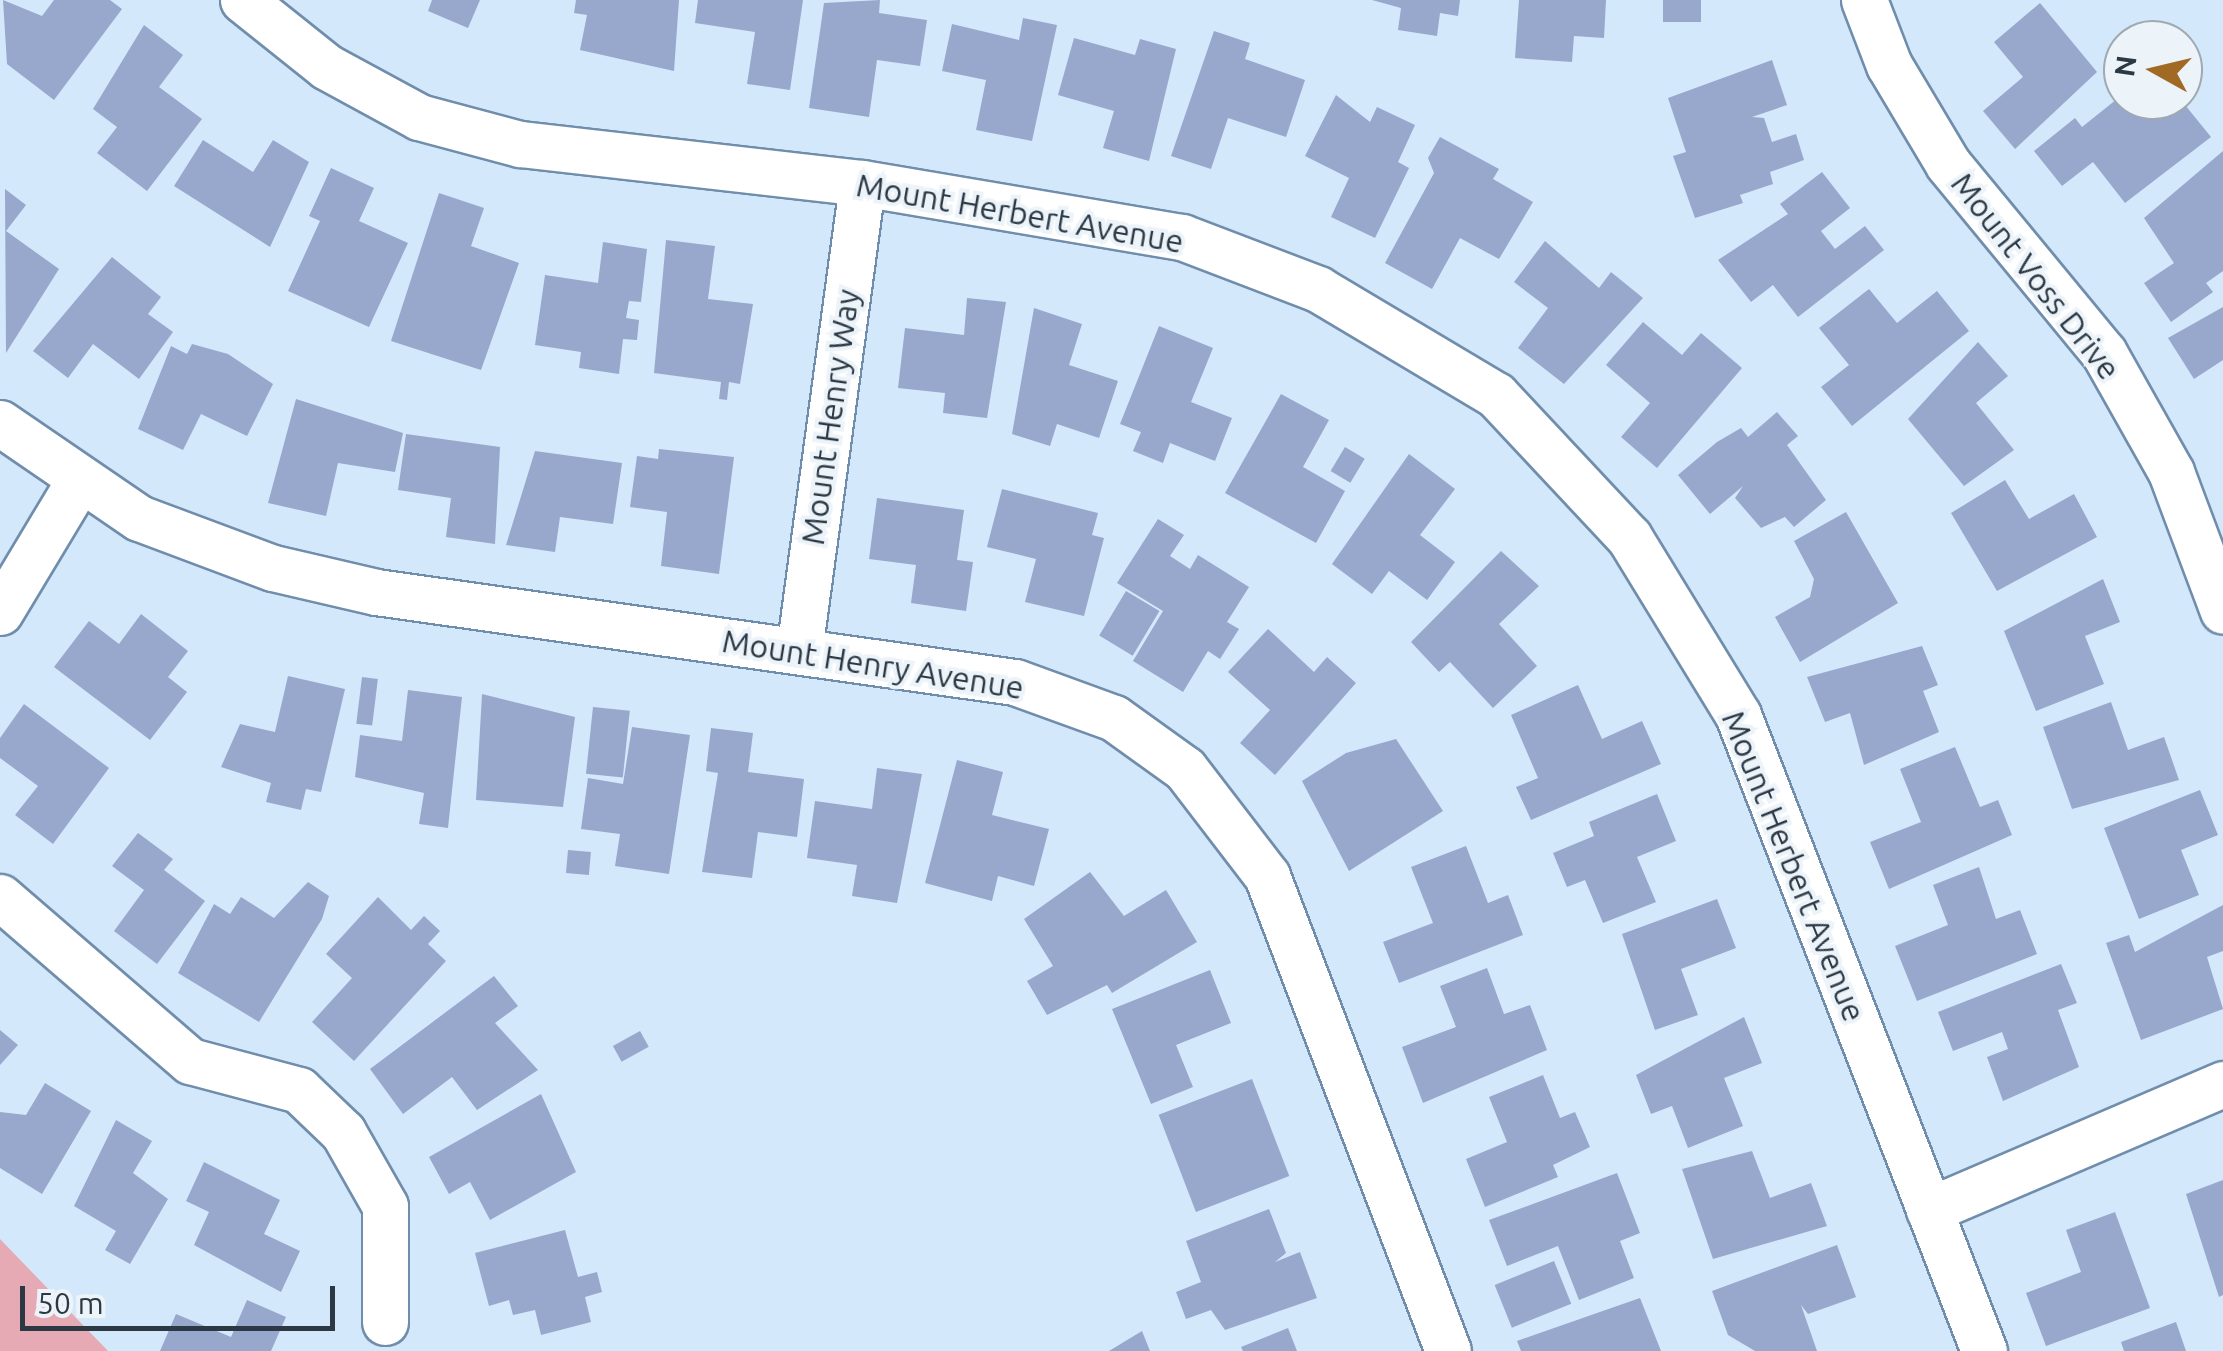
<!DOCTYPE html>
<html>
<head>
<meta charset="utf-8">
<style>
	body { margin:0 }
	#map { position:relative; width:2223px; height:1351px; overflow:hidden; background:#d4e8fb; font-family:Ubuntu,sans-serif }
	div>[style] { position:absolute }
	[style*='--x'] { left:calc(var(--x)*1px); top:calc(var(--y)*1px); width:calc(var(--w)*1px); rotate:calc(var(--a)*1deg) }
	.green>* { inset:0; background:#e5aab4 }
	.building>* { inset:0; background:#98a7cc; transform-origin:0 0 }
	.roads { filter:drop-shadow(2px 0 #708eac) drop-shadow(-2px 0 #708eac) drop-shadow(0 2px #708eac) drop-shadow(0 -2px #708eac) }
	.street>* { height:45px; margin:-22.5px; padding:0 22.5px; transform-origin:22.5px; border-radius:22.5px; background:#fff }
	span { translate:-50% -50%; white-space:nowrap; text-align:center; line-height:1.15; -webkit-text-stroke:8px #ecf3f9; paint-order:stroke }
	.street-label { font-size:32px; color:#2c3945 }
	.north { position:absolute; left:2103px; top:20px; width:100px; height:100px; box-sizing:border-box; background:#ecf3f9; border:2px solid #9fa9b1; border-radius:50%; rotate:278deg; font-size:28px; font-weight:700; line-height:40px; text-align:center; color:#2c3945 }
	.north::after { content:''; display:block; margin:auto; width:35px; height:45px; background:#a06924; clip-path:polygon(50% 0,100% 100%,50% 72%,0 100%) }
	.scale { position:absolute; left:20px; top:1286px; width:315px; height:45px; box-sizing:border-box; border:5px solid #2c3945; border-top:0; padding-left:12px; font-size:30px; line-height:35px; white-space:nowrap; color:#2c3945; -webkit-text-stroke:8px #ecf3f9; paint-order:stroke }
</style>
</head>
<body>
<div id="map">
	<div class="green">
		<i style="clip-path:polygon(0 1239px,108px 1351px,0 1351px)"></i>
	</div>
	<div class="building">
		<i style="clip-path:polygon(3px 0,42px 16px,54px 0,110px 0,122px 9px,54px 100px,7px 64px)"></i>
		<i style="clip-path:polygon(432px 0,480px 0,468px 28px,428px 11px)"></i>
		<i style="clip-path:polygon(576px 0,679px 0,674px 71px,580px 50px,587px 15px,574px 13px)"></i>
		<i style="clip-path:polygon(698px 0,803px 0,790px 90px,747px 84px,755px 32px,695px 23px)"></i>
		<i style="clip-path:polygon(880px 0,879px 13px,927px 20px,920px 66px,877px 60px,869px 117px,809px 108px,824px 3px)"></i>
		<i style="clip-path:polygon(1372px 0,1460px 0,1458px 16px,1440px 13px,1437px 36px,1398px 30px,1401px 8px)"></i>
		<i style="clip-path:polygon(1519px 0,1606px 0,1604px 38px,1574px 36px,1572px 62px,1515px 58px)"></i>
		<i style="left:1663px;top:0;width:38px;height:22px"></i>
		<i style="clip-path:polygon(2040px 3px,2097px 72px,2015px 149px,1983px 111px,2023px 77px,1994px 42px)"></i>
		<i style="clip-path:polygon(1023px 18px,1057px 25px,1032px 141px,976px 130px,986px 80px,942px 71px,952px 24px,1019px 40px)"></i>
		<i style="clip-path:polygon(144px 25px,183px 55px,159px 87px,202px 119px,147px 191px,97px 153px,117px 127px,93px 109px)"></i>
		<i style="clip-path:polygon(1214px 31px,1250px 43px,1245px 59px,1305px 80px,1286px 137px,1228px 118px,1211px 169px,1171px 156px)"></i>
		<i style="clip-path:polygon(1074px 38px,1135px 55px,1140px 39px,1176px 49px,1149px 161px,1103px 148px,1114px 111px,1058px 95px)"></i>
		<i style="clip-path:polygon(1772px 60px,1787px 105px,1752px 117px,1764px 118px,1772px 142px,1796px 134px,1804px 160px,1770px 172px,1773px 184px,1740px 195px,1743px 203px,1695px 218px,1673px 156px,1686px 152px,1668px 98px)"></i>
		<i style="clip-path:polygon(2123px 81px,2123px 100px,2181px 100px,2211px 137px,2125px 203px,2093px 162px,2062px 186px,2034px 151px,2075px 118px,2082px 127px,2117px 99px,2112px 90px)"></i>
		<i style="clip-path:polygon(1336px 95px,1370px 122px,1377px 107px,1415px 125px,1398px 162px,1409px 168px,1375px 238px,1331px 217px,1349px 178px,1305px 156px)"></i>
		<i style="clip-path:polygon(1440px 137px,1499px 169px,1493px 179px,1533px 202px,1499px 259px,1460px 238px,1432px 289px,1385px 263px,1434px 173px,1428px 158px)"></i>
		<i style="clip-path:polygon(203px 140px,253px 172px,273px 140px,309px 162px,270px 247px,174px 186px)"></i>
		<i style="clip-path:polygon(2223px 151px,2223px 271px,2206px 283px,2213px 292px,2171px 322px,2144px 283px,2174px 263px,2144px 218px)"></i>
		<i style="clip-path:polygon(331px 168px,374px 188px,359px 221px,408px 243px,369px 327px,288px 291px,320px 221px,309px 216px)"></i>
		<i style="clip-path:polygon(1822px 172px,1850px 208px,1821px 231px,1835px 249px,1865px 226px,1884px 250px,1798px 317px,1773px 285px,1751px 302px,1718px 260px,1788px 214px,1780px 204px)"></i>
		<i style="clip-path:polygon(5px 189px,26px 205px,6px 231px,59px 269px,6px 353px)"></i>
		<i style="clip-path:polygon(439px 193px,484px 208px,471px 246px,519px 263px,481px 370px,391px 341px)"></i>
		<i style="clip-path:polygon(666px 240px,715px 246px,708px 299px,753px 304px,740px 384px,729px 382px,727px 400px,719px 399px,721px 382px,654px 373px)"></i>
		<i style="clip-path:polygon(1545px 241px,1599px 288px,1611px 272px,1643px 298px,1564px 384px,1518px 348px,1548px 308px,1514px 282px)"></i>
		<i style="clip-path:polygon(603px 242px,647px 249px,641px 302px,629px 301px,626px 318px,639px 320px,637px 340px,623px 339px,619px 374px,579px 368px,581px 352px,535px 345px,545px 275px,598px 283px)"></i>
		<i style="clip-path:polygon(112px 257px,161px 297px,148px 314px,173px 332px,139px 379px,93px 344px,68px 378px,33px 351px)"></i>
		<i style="clip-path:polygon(1869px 289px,1897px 323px,1937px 291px,1969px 331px,1852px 426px,1821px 387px,1849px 365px,1819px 328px)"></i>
		<i style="clip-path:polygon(967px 298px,1006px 302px,987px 418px,943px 413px,945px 393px,898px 388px,905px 328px,964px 335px)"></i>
		<i style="clip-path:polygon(2223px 307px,2223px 360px,2194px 379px,2168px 338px)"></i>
		<i style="clip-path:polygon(1034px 308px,1082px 324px,1069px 365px,1118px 381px,1099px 438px,1057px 424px,1050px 446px,1012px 434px)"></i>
		<i style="clip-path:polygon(1643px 322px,1682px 355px,1701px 333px,1742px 368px,1657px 468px,1621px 437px,1650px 403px,1606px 365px)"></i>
		<i style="clip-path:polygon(1159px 326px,1213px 348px,1191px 402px,1232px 418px,1215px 461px,1170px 443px,1163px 463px,1133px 451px,1141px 432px,1120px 424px)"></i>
		<i style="clip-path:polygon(1978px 342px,2008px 376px,1976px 403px,2014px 450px,1964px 486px,1908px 419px)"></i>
		<i style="clip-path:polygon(192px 344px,228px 354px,273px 384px,247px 436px,201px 414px,183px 450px,138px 429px,171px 346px,187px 354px)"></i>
		<i style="clip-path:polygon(1281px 394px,1329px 420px,1303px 467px,1345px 491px,1316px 543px,1225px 493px)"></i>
		<i style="clip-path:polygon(296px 399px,403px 433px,395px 472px,338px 463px,326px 516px,268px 503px)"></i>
		<i style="clip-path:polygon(1777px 412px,1798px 436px,1787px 445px,1826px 500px,1794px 527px,1785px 517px,1761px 528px,1735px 498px,1743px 486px,1710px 514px,1678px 475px,1717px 442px,1741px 428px,1748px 437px)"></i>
		<i style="clip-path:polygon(406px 434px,500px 447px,495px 544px,446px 537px,451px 498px,398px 490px)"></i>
		<i style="left:1345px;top:447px;width:23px;height:28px;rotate:31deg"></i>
		<i style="clip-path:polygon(659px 449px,734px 457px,719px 574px,661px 566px,667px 512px,630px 507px,637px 456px,658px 459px)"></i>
		<i style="clip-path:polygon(535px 451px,622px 463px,613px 524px,560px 517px,555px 552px,506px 545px)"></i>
		<i style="clip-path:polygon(1409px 454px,1455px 489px,1420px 535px,1455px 562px,1427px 600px,1389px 571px,1372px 594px,1332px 564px)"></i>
		<i style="clip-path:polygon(2005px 480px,2029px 519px,2074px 494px,2097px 537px,1997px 591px,1951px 513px)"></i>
		<i style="clip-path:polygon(1002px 489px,1098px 513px,1092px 535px,1104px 538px,1084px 616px,1025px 602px,1036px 559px,987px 547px)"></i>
		<i style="clip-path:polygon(877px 498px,964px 510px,957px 560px,973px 562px,966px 611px,911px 603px,916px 565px,869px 559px)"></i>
		<i style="clip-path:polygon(1846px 512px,1898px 603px,1800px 662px,1775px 617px,1810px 597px,1814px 579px,1794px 541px)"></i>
		<i style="clip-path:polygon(1158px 519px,1184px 535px,1170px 556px,1190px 569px,1198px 555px,1249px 587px,1227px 622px,1239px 629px,1220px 659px,1208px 651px,1183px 692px,1133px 661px,1163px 611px,1117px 583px)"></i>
		<i style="clip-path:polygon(1501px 551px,1539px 586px,1499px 624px,1537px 666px,1493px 708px,1450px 662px,1439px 672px,1411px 642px)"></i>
		<i style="clip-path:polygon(2103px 579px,2120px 622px,2085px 636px,2104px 684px,2036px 711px,2004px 631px)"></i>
		<i style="left:1126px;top:591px;width:39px;height:52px;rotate:31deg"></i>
		<i style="clip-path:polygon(141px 614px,188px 651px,168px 677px,187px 692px,150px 740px,54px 667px,89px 621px,119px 644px)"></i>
		<i style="clip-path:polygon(1268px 629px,1314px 672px,1327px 657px,1356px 683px,1275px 775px,1240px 743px,1270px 710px,1228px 672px)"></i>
		<i style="clip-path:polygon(1922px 646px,1938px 685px,1923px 691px,1939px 732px,1864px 765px,1850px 713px,1825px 722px,1807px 677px)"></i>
		<i style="clip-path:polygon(288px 676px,345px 689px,321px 792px,306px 789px,301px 810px,266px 802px,271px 783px,221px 767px,240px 724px,275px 732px)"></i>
		<i style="left:362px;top:677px;width:16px;height:47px;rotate:7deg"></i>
		<i style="clip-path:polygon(1578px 685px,1602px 739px,1642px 721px,1661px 764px,1531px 820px,1516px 787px,1538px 778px,1511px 715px)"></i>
		<i style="clip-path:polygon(408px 690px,462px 697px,448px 828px,419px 824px,424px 793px,355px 777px,360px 735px,402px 741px)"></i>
		<i style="clip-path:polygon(482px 694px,575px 717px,563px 807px,476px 800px)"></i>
		<i style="clip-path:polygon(2111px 702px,2128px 750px,2164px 737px,2179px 780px,2072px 809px,2043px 727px)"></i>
		<i style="clip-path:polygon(24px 704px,109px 768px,53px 844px,15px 815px,38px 786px,0 758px,0 738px)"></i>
		<i style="left:593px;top:707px;width:37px;height:67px;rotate:6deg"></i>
		<i style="clip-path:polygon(632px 727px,690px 735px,669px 874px,615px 866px,620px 834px,581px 829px,588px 778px,623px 784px)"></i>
		<i style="clip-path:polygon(711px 728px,753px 733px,748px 772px,804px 779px,797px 837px,758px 832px,752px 878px,702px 872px,718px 773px,706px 771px)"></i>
		<i style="clip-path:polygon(1396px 739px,1443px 811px,1349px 871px,1302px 781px,1346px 753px)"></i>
		<i style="clip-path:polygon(1955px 747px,1980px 807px,1998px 800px,2012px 835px,1889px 889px,1870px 842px,1921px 822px,1900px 769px)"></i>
		<i style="clip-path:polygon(957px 760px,1003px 772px,992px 815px,1049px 829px,1034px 886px,998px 876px,992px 901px,925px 883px)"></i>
		<i style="clip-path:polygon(877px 768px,922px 774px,897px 903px,852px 896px,857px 865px,807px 858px,815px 801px,872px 809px)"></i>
		<i style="clip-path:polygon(2200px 790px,2218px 835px,2181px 850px,2199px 895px,2139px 919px,2104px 828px)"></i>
		<i style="clip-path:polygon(1657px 794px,1676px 841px,1637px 857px,1656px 902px,1603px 923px,1585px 880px,1567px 887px,1553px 853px,1594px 836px,1589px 822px)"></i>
		<i style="clip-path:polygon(138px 833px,173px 859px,164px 870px,205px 901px,157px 964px,114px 931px,144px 890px,112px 866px)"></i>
		<i style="clip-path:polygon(1466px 846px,1488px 903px,1508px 895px,1523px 935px,1399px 983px,1383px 942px,1433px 923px,1411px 867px)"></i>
		<i style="left:568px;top:850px;width:23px;height:23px;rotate:5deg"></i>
		<i style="clip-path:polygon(1979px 867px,1996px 919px,2020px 910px,2037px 954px,1917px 1001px,1895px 946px,1948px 925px,1933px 885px)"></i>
		<i style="clip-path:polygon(1090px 872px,1124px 916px,1166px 890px,1197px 942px,1112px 993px,1107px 985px,1047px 1015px,1027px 981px,1053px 966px,1024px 919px)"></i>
		<i style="clip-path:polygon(308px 882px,329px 896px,322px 919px,259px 1022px,178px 973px,214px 904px,230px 914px,241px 897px,274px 918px)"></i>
		<i style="clip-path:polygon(378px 897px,411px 930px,424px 916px,440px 931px,428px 944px,446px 961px,354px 1061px,312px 1022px,352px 978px,326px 954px)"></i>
		<i style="clip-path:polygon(1717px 899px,1736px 948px,1681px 969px,1698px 1015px,1655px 1030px,1622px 934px)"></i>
		<i style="clip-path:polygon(2223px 905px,2223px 951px,2207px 957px,2223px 1009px,2141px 1040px,2106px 943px,2129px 935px,2135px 952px)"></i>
		<i style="clip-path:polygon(2061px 964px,2077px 1003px,2058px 1010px,2079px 1067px,2003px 1101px,1987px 1057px,2008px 1049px,2002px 1032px,1953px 1051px,1938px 1012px)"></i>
		<i style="clip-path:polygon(1487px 968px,1504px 1014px,1530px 1005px,1547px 1050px,1423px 1103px,1402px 1047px,1456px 1027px,1440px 986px)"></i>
		<i style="clip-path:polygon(1210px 970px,1231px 1023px,1176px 1045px,1193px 1087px,1151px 1104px,1112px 1009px)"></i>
		<i style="clip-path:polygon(494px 976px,518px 1006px,495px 1023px,538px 1070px,477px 1110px,452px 1077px,403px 1114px,370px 1069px)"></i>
		<i style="clip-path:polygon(1744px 1017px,1762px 1063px,1724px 1078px,1743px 1126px,1688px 1148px,1672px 1106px,1651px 1114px,1636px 1075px)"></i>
		<i style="clip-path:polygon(0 1030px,18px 1045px,0 1065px)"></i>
		<i style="left:640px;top:1031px;width:18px;height:31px;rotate:61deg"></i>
		<i style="clip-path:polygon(1543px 1075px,1560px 1118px,1575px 1112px,1590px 1147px,1553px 1165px,1558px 1177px,1485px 1207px,1466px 1159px,1507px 1142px,1489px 1097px)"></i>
		<i style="left:1252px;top:1079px;width:104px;height:100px;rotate:69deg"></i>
		<i style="clip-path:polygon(45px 1083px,91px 1111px,42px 1194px,0 1168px,0 1112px,26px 1115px)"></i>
		<i style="clip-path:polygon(541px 1094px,576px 1172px,490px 1220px,470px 1182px,449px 1194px,429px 1157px)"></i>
		<i style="clip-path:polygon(116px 1120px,152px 1141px,133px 1173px,168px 1199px,130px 1264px,105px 1250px,116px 1231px,74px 1206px)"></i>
		<i style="clip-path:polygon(1752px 1151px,1770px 1198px,1811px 1183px,1827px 1226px,1713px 1259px,1682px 1169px)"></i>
		<i style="clip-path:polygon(204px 1162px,280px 1200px,264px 1234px,300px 1251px,281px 1292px,194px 1245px,209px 1212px,186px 1201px)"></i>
		<i style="clip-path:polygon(1617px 1173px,1640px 1233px,1620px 1241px,1634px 1278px,1579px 1300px,1558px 1246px,1507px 1266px,1489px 1220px)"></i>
		<i style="clip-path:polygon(2223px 1180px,2223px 1295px,2219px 1297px,2186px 1194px)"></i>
		<i style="clip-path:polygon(1269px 1209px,1286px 1253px,1275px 1262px,1300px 1252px,1317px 1298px,1225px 1330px,1211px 1310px,1186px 1319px,1176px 1292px,1201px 1282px,1186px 1241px)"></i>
		<i style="clip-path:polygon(2115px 1212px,2150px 1308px,2046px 1346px,2026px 1293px,2081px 1272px,2066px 1230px)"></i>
		<i style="clip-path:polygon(565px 1230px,578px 1277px,597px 1272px,602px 1292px,585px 1297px,591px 1322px,541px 1335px,535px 1310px,513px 1315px,509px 1300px,489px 1306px,475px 1253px)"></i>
		<i style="clip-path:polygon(1837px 1245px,1856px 1297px,1808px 1314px,1801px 1305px,1817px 1351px,1755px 1351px,1728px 1335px,1712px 1291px)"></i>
		<i style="left:1554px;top:1261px;width:46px;height:64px;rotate:68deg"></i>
		<i style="clip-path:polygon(1640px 1298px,1661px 1351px,1521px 1351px,1517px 1341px)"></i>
		<i style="clip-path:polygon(247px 1300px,286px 1317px,271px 1351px,160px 1351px,176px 1314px,231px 1337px)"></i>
		<i style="clip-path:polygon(2176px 1322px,2186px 1351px,2124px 1351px,2121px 1342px)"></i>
		<i style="clip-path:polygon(1288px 1328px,1297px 1351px,1243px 1351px,1241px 1347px)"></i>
		<i style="clip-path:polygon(1142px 1331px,1150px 1351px,1109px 1351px)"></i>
	</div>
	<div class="roads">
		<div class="street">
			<i style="--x:243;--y:0;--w:107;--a:38.6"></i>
			<i style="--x:327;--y:67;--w:105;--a:28.5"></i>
			<i style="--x:419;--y:117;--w:105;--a:15"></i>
			<i style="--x:520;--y:144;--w:344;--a:6.5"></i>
			<i style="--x:862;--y:183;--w:325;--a:9.6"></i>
			<i style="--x:1182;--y:237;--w:146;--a:20.9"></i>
			<i style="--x:1318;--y:289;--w:207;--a:30.8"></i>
			<i style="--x:1496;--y:395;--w:195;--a:46.9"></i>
			<i style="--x:1629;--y:537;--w:209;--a:58.5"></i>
			<i style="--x:1738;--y:715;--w:682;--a:68.85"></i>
			<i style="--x:1864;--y:0;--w:70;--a:69"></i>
			<i style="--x:1889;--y:65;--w:115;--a:59.2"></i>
			<i style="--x:1948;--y:164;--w:245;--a:50.5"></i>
			<i style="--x:2104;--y:353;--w:137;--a:60.6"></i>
			<i style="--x:2171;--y:472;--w:148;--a:69.5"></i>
			<i style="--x:0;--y:423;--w:168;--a:34.4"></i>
			<i style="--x:139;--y:518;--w:143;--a:20.5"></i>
			<i style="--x:273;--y:568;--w:106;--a:13.1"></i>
			<i style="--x:376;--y:592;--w:645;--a:8.02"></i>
			<i style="--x:1015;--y:682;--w:105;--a:20"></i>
			<i style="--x:1114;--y:718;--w:87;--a:35.7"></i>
			<i style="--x:1185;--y:769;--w:135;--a:52.5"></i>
			<i style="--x:1267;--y:876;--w:508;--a:69.14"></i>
			<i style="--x:0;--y:612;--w:152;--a:-59"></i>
			<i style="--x:799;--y:651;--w:472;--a:-82.3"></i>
			<i style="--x:0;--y:897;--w:251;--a:40.8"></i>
			<i style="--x:190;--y:1061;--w:113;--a:14.9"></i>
			<i style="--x:299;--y:1090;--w:61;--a:43.7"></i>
			<i style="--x:343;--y:1132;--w:85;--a:60.4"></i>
			<i style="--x:385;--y:1206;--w:116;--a:90"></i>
			<i style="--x:1929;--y:1210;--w:320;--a:-23.2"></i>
		</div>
	</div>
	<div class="street-label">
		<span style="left:1020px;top:213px;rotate:10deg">Mount Herbert Avenue</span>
		<span style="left:2036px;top:276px;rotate:52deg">Mount Voss Drive</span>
		<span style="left:830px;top:417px;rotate:-82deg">Mount Henry Way</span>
		<span style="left:873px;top:664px;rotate:9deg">Mount Henry Avenue</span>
		<span style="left:1794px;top:866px;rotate:68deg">Mount Herbert Avenue</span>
	</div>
	<div class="north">N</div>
	<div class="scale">50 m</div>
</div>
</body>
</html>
